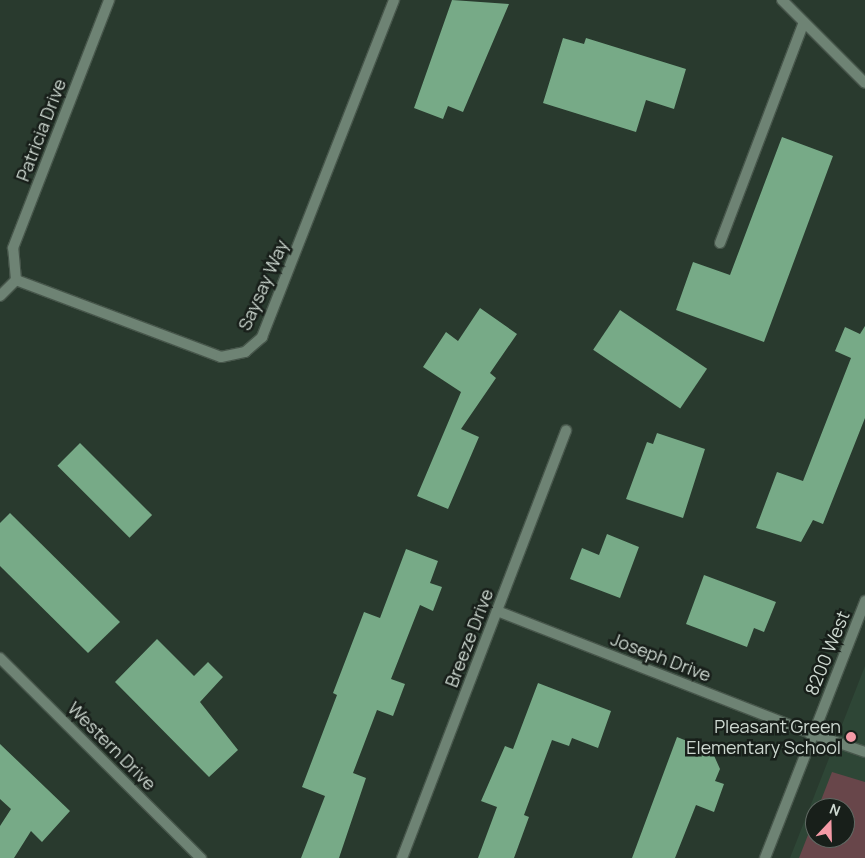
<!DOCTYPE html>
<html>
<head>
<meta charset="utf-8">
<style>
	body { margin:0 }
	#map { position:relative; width:865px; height:858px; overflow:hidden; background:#293a2e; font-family:Manrope,sans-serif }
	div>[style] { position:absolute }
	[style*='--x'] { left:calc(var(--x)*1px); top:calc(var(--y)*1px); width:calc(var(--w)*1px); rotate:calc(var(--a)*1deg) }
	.built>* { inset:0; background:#2e4636 }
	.green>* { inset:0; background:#68464a }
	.building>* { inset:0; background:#77aa87; transform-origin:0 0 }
	.roads { filter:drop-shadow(1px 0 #47564b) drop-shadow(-1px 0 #47564b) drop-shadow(0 1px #47564b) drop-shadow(0 -1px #47564b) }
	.service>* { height:10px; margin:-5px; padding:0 5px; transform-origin:5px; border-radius:5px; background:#6e8374 }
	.minor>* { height:10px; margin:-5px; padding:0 5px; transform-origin:5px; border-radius:5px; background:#6e8374 }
	.tertiary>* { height:10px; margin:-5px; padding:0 5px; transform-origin:5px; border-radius:5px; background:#6e8374 }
	.dots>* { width:14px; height:14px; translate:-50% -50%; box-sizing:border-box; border:2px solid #181f1a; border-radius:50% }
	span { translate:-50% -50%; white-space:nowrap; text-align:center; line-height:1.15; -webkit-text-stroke:5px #181f1a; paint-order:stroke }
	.street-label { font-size:18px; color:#cdd8d0 }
	.poi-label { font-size:18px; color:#cdd8d0 }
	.right { translate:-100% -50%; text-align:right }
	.north { position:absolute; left:805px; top:798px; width:50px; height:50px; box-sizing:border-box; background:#181f1a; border:1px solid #606963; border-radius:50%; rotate:21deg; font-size:14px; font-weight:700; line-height:20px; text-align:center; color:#cdd8d0 }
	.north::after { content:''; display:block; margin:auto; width:18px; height:22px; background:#f49aa6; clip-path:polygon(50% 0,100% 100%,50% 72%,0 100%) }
</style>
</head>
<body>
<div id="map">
	<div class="built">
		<i style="clip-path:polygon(evenodd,865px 666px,865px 858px,790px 858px,865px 666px,815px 808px,845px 808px,845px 838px,815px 838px,815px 808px)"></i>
	</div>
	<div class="green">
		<i style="clip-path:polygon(832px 772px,865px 782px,865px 858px,799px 858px,815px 817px,815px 838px,845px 838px,845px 808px,818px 808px)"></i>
	</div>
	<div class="building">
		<i style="clip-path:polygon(452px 0,509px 4px,463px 112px,448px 106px,443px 119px,414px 108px)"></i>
		<i style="clip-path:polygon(563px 38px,584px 44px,586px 38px,686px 69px,674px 109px,646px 100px,636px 132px,543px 103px)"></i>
		<i style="clip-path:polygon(782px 137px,833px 156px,764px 342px,676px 310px,693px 262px,730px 275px)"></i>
		<i style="clip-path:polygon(480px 308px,517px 334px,490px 373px,496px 378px,461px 429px,479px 437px,448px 509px,417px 496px,461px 392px,423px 367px,446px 332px,458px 341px)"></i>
		<i style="left:620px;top:310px;width:105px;height:48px;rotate:34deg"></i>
		<i style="clip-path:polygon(865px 326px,865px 418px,823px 524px,813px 520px,801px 542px,756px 528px,777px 472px,803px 481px,851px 358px,835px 351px,845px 327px,860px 334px)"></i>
		<i style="clip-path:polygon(657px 433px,705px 449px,683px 518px,626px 499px,647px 442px,653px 444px)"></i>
		<i style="left:80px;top:443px;width:102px;height:32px;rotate:45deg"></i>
		<i style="clip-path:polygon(10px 513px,120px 622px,88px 653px,0 566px,0 523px)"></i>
		<i style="clip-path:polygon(607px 534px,639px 547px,620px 598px,570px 579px,582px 548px,599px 555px)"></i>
		<i style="clip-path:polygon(406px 549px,438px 561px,430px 583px,442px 587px,433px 611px,420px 605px,391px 679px,405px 684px,393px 716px,377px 710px,353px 773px,366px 778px,339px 858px,301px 858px,325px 796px,302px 787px,337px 695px,333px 693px,364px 612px,380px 618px)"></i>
		<i style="clip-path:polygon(704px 575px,776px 602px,764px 632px,754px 628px,747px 647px,686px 624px)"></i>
		<i style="clip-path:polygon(157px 639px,194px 676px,208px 662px,223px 677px,200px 702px,238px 750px,209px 777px,115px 682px)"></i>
		<i style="clip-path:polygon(538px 683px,611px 711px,598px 748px,572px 738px,569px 746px,552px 740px,524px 815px,529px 817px,514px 858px,478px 858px,497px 807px,481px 801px,505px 746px,513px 749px)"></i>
		<i style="clip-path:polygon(677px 737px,712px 751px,720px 769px,715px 781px,724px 784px,714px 812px,696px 805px,675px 858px,632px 858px)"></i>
		<i style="clip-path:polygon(0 744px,70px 811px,42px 842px,31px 831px,14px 858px,0 858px,0 826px,11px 809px,0 799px)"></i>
	</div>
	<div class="roads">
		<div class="service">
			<i style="--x:720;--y:243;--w:236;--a:-69.2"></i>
			<i style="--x:813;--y:734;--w:55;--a:19.1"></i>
		</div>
		<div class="minor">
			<i style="--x:16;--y:280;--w:219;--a:20.6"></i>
			<i style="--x:221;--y:357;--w:25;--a:-12"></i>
			<i style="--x:245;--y:352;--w:23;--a:-41"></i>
			<i style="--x:262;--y:337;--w:362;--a:-68.6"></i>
			<i style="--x:0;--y:296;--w:23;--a:-45"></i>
			<i style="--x:16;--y:280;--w:32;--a:-95"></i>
			<i style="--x:13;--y:248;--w:266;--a:-68.8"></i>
			<i style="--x:497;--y:611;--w:339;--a:21.3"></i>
			<i style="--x:0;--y:658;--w:284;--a:44.9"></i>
			<i style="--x:402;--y:858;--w:458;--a:-69"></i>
			<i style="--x:765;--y:858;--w:276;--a:-68.7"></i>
		</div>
		<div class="tertiary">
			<i style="--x:782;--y:0;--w:117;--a:45"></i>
		</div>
	</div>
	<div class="dots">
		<i style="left:851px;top:737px;background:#f49aa6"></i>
	</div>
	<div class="street-label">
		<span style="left:41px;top:130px;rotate:-69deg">Patricia Drive</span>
		<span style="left:263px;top:285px;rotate:-66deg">Saysay Way</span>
		<span style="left:469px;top:638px;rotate:-69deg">Breeze Drive</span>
		<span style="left:827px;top:653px;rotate:-68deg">8200 West</span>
		<span style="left:661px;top:657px;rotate:21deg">Joseph Drive</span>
		<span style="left:112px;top:746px;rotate:45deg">Western Drive</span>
	</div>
	<div class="poi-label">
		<span class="right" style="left:841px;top:737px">Pleasant Green<br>Elementary School</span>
	</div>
	<div class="north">N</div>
</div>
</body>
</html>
